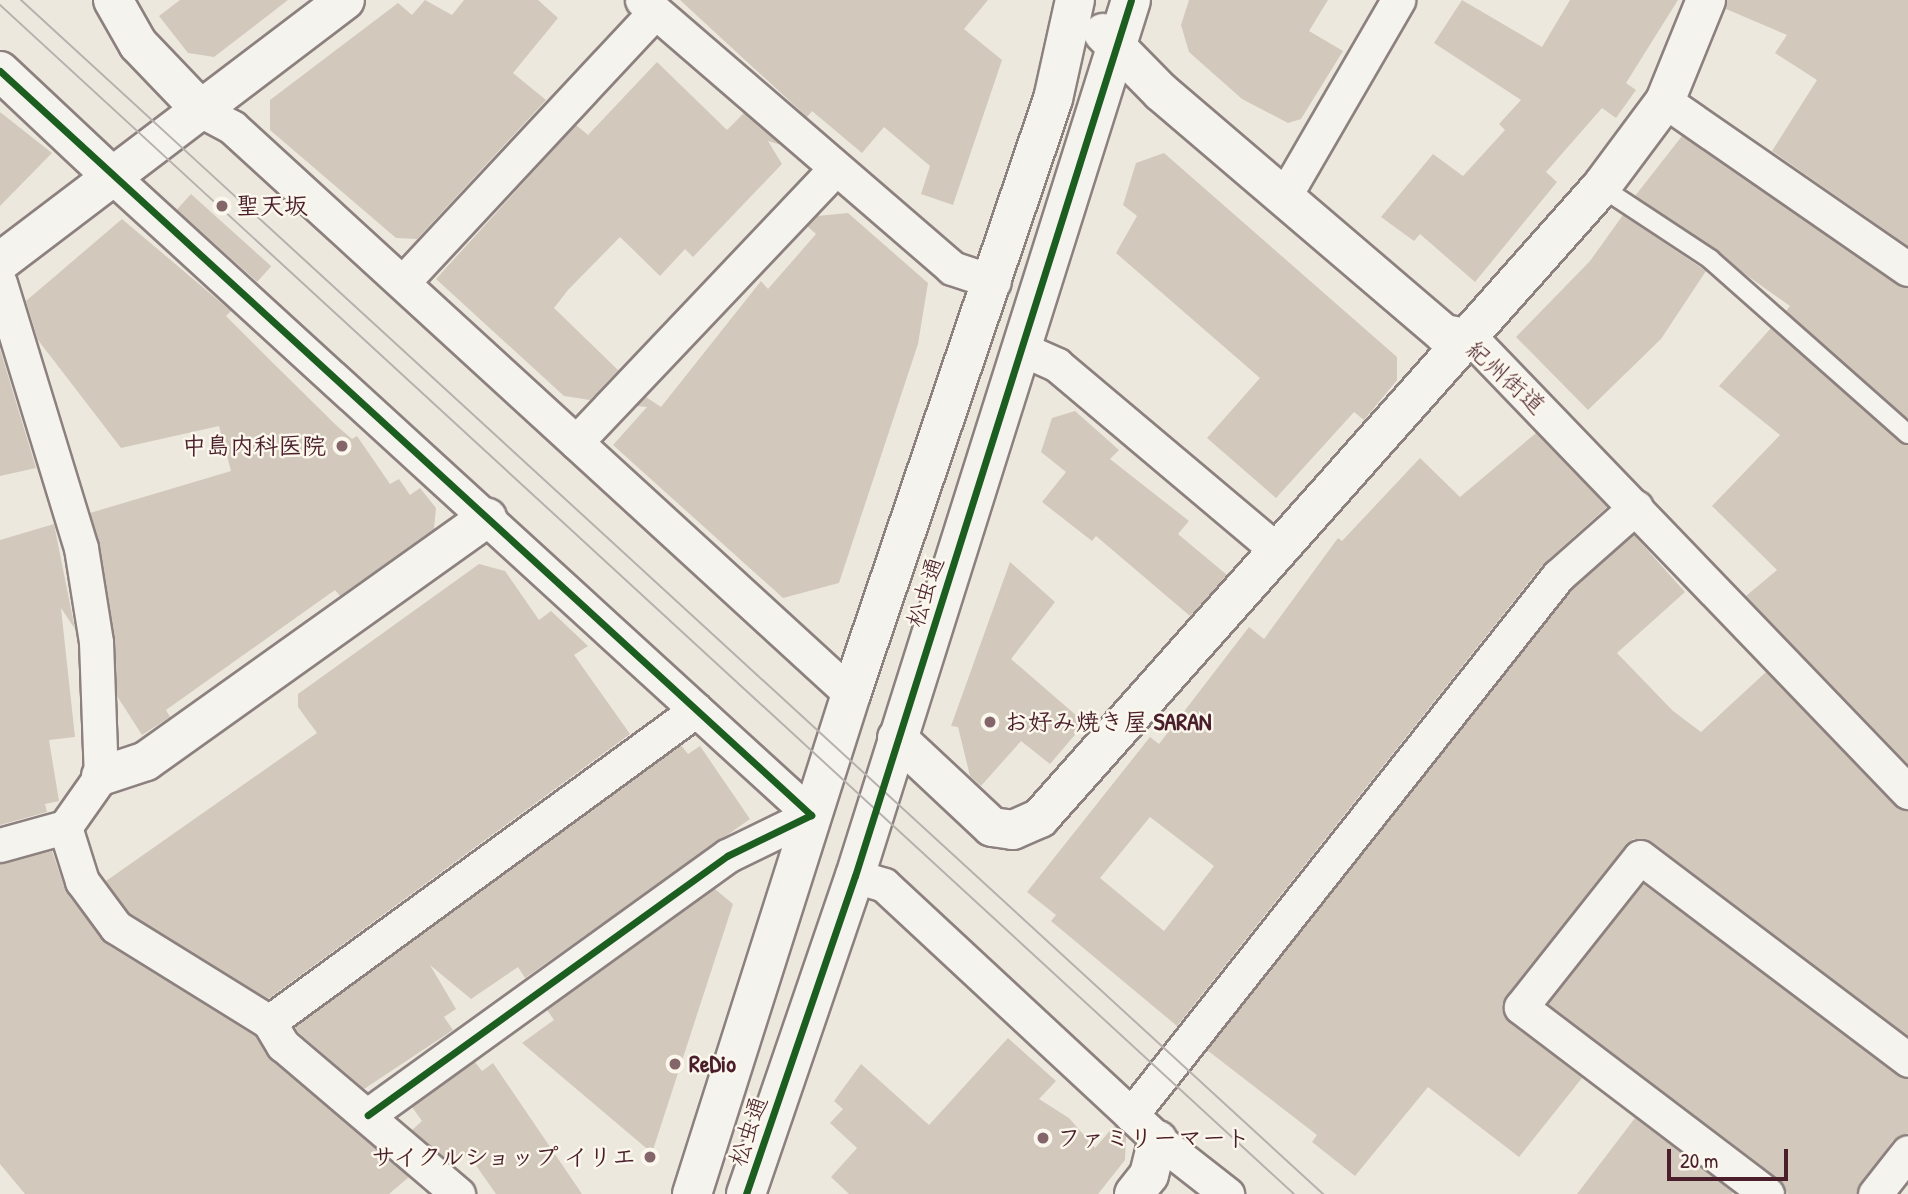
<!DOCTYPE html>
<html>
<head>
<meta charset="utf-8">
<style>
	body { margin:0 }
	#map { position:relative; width:1908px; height:1194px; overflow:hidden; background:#ede8de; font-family:"Patrick Hand","Klee One",sans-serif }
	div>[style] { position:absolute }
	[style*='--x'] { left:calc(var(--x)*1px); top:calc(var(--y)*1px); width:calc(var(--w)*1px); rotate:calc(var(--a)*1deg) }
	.building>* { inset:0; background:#d2c8bb; transform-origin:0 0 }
	.roads { filter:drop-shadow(2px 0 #8c817f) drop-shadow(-2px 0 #8c817f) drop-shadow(0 2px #8c817f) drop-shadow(0 -2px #8c817f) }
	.lane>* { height:18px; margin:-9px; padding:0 9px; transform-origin:9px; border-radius:9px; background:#f5f3ee }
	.street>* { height:33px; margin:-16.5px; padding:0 16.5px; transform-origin:16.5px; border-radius:16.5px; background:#f5f3ee }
	.secondary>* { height:38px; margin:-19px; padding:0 19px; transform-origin:19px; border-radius:19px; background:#f5f3ee }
	.tram>* { height:2px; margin:-1px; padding:0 1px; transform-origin:1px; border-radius:1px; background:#b7b1ae }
	.cycleway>* { height:7px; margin:-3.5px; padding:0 3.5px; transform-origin:3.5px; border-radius:3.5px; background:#1b5e20 }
	.dots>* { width:19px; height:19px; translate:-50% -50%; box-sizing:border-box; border:4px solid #fbf7ec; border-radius:50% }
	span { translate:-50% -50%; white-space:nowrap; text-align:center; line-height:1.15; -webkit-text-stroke:5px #fbf7ec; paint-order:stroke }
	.poi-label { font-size:24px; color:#4a1f2b; font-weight:700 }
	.left { translate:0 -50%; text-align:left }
	.right { translate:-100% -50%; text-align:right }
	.street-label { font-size:24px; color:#4a1f2b }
	.scale { position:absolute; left:1667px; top:1149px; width:121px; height:32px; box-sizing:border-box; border:4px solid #4a1f2b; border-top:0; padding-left:9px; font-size:21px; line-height:24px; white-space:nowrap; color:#4a1f2b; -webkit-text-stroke:5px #fbf7ec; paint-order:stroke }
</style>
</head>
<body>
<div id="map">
	<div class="building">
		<i style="clip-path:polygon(180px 0,288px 0,214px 57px,188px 53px,159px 16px)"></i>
		<i style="clip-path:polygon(425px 0,452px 15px,464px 0,538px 0,558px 18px,513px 73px,546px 100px,417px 239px,396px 238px,270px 130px,270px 100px,398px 3px,412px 15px)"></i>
		<i style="clip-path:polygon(680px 0,988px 0,964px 29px,1002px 60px,953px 205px,921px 194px,930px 166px,884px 127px,862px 153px,812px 111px,807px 117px)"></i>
		<i style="clip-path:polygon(1189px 0,1328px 0,1309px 31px,1343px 51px,1301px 119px,1288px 123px,1242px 99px,1189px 52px,1181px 25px)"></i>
		<i style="clip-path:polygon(1462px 0,1542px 47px,1570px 0,1678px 0,1626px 83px,1636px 90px,1616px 118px,1602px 108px,1546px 172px,1557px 182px,1475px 282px,1420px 234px,1414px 241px,1381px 217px,1433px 154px,1463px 176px,1505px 130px,1499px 124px,1521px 100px,1434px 43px)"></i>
		<i style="clip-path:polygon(1727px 0,1908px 0,1908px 246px,1772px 151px,1817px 80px,1775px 53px,1787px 35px,1726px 9px)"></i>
		<i style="clip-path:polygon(657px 62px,727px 130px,744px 113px,781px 145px,768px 141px,782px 164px,693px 257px,685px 249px,660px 276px,620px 237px,568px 290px,554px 308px,618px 370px,590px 400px,564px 396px,436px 279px,576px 125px,588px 135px)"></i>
		<i style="clip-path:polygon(0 112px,52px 153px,0 206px)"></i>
		<i style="clip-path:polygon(1682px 136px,1908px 288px,1908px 419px,1786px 311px,1790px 306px,1635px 196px)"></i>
		<i style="clip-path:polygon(1164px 153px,1397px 357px,1397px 380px,1364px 420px,1354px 412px,1276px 498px,1207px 438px,1260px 378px,1116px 253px,1137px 216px,1123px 205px,1136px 163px)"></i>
		<i style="left:191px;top:194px;width:108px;height:21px;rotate:42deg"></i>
		<i style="clip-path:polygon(848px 213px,928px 283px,918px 344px,839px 583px,783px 598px,613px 445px,647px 407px,637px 406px,646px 397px,661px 407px,761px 281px,768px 289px,816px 234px,807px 226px,817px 216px)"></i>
		<i style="clip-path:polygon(1623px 215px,1706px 271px,1661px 339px,1588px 410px,1516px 337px,1590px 261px)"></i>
		<i style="clip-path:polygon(122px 219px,231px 311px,226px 316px,272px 362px,338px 427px,352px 439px,357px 436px,390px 484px,399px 479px,410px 495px,420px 488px,436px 508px,434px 529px,340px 596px,335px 590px,166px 710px,170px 717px,142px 735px,117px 696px,115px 639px,90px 513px,231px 471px,219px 426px,121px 448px,38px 340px,26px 301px)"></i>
		<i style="clip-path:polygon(1771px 328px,1908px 445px,1908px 764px,1746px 596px,1777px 570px,1712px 506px,1780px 435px,1719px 386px)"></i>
		<i style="clip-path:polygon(0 349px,36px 468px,0 476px)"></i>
		<i style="clip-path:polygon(1075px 411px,1119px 450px,1110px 459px,1189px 521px,1178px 534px,1227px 575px,1190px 616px,1096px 536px,1092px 541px,1042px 502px,1066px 472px,1041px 452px,1052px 418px)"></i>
		<i style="clip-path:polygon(evenodd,1536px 433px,1607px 507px,1543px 564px,1177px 1026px,1051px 921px,1056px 915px,1027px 892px,1150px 737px,1159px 744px,1249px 627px,1264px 639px,1338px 538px,1342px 541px,1420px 458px,1460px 497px,1536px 433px,1150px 817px,1214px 866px,1164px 931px,1100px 878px,1150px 817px)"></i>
		<i style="clip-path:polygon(54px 524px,75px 629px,61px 608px,75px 737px,49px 740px,59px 801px,45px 804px,47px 812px,0 825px,0 540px)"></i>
		<i style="clip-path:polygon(1634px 535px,1685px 592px,1617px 653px,1673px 711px,1701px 732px,1766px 672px,1894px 805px,1908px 811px,1908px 1036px,1652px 842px,1633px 839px,1502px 1004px,1509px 1022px,1582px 1078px,1519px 1157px,1428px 1087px,1355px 1176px,1312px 1142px,1317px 1135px,1207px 1050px,1572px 589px)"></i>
		<i style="clip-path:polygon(1010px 562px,1055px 602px,1011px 659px,1085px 723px,1050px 764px,1021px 741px,981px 786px,970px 776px,958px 727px,951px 726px)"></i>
		<i style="clip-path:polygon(479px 564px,505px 571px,539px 620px,551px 611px,588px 646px,574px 655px,630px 734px,268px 999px,129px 913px,106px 881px,317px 733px,298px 707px,298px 694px)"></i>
		<i style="clip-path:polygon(681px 745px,688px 754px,700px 746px,750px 819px,525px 978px,518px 967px,471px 999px,430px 965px,456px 1009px,444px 1017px,453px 1030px,364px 1089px,298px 1032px,295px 1027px)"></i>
		<i style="clip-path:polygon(52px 851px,66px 892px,105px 943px,255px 1036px,271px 1060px,409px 1177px,389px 1194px,25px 1194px,0 1164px,0 864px)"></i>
		<i style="clip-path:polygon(1643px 884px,1908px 1079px,1908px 1133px,1893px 1140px,1856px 1194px,1788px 1194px,1779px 1179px,1548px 1004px)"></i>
		<i style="clip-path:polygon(715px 889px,733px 904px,652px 1153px,522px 1043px,554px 1020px,547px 1010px)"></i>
		<i style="clip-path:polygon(1008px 1038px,1056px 1081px,1039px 1099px,1069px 1118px,1095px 1148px,1114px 1126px,1126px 1136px,1125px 1160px,1098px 1194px,849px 1194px,831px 1177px,857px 1148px,830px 1123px,843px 1109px,834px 1101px,861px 1064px,929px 1125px)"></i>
		<i style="clip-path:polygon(475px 1062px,482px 1071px,493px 1063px,582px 1194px,496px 1194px,468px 1154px,453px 1165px,412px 1130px,422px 1121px,412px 1107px)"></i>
		<i style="clip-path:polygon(1635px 1118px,1733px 1192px,1732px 1194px,1577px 1194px)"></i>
	</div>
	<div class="roads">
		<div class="lane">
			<i style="--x:1601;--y:187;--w:131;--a:33.4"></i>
			<i style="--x:1710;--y:259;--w:264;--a:41.5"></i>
		</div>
		<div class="street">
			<i style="--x:642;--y:0;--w:410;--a:40.8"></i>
			<i style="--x:952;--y:268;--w:44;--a:18.4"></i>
			<i style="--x:1665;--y:101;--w:295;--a:34.7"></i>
			<i style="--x:202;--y:111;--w:34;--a:28"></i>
			<i style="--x:232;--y:127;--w:839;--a:42.49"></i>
			<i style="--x:114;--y:178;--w:944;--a:42.42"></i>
			<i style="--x:811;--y:815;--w:93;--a:154"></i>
			<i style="--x:727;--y:856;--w:443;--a:144.2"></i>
			<i style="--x:1284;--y:197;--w:228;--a:-59.9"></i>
			<i style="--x:403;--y:282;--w:369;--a:-47"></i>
			<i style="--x:0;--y:283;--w:277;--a:73"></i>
			<i style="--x:81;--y:548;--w:95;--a:80.9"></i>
			<i style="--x:96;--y:642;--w:134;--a:87.9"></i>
			<i style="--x:101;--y:776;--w:62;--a:125.2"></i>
			<i style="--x:65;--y:827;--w:57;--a:72.5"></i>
			<i style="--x:82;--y:881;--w:57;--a:53.5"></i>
			<i style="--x:116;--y:927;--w:180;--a:31.8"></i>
			<i style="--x:269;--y:1022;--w:27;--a:59"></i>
			<i style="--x:283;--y:1045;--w:230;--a:40.4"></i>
			<i style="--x:1472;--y:339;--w:629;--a:46.1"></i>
			<i style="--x:1024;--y:350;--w:36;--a:24"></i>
			<i style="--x:1057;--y:365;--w:290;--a:40.1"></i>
			<i style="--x:576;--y:442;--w:373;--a:-46.5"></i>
			<i style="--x:0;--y:845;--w:67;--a:-15.5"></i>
			<i style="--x:855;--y:876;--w:30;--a:17"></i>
			<i style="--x:884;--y:885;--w:374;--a:42.9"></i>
			<i style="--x:1158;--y:1140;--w:88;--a:38"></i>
			<i style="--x:269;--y:1022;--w:529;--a:-36.15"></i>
			<i style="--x:1131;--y:1115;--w:688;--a:-51.61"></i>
			<i style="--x:1558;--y:576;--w:104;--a:-41.5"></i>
			<i style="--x:1767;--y:1194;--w:309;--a:-142.8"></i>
			<i style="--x:1521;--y:1007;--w:191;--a:-51.6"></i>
			<i style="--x:1640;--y:857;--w:336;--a:37.1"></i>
			<i style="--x:1875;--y:1194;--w:53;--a:-51.8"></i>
		</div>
		<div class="secondary">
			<i style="--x:113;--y:0;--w:51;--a:60.4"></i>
			<i style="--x:138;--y:44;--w:93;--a:46.3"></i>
			<i style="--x:1103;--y:33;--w:83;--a:45.5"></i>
			<i style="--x:1161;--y:92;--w:372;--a:40.5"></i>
			<i style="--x:1444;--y:334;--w:28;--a:10"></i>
			<i style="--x:0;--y:71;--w:156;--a:43.2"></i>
			<i style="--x:0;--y:262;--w:433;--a:-37.2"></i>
			<i style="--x:897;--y:738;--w:130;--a:43.1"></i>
			<i style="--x:992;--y:827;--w:21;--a:8"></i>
			<i style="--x:1013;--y:830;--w:30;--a:-24"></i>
			<i style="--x:1040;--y:818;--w:844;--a:-48.36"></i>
			<i style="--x:1601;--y:187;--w:107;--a:-53.3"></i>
			<i style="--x:1665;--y:101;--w:109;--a:-67.9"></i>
			<i style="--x:101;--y:776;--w:47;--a:-18.4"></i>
			<i style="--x:146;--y:761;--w:419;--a:-35.5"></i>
			<i style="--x:692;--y:1194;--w:525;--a:-72.36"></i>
			<i style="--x:851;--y:694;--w:628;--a:-71.25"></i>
			<i style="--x:1053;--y:99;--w:101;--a:-77.5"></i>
			<i style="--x:746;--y:1194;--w:336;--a:-71.1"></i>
			<i style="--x:855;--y:876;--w:918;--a:-72.51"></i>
			<i style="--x:1134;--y:1194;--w:24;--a:-52"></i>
			<i style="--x:1149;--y:1175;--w:36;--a:-76"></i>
		</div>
	</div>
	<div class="tram">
		<i style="--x:21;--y:0;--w:1767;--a:42.52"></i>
		<i style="--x:0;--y:5;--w:1757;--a:42.58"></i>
	</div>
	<div class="cycleway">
		<i style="--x:0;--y:71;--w:1101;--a:42.53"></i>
		<i style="--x:811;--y:815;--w:93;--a:154"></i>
		<i style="--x:727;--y:856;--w:443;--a:144.2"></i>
		<i style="--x:746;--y:1194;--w:336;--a:-71.1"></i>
		<i style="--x:855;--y:876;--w:918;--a:-72.51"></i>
	</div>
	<div class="dots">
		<i style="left:222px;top:206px;background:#83656a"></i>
		<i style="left:342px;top:446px;background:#83656a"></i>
		<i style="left:990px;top:722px;background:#83656a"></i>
		<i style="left:675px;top:1064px;background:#83656a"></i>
		<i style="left:1043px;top:1138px;background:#83656a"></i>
		<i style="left:650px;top:1157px;background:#83656a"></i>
	</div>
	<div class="poi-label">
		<span class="left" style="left:236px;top:206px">聖天坂</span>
		<span class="right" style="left:326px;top:446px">中島内科医院</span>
		<span class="left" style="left:1004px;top:722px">お好み焼き屋 SARAN</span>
		<span class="left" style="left:689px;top:1064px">ReDio</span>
		<span class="left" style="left:1057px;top:1138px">ファミリーマート</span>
		<span class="right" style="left:636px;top:1157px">サイクルショップ イリエ</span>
	</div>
	<div class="street-label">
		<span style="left:1506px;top:377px;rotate:42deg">紀州街道</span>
		<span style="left:925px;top:592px;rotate:-72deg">松虫通</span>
		<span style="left:748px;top:1131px;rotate:-71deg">松虫通</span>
	</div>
	<div class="scale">20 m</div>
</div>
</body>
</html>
